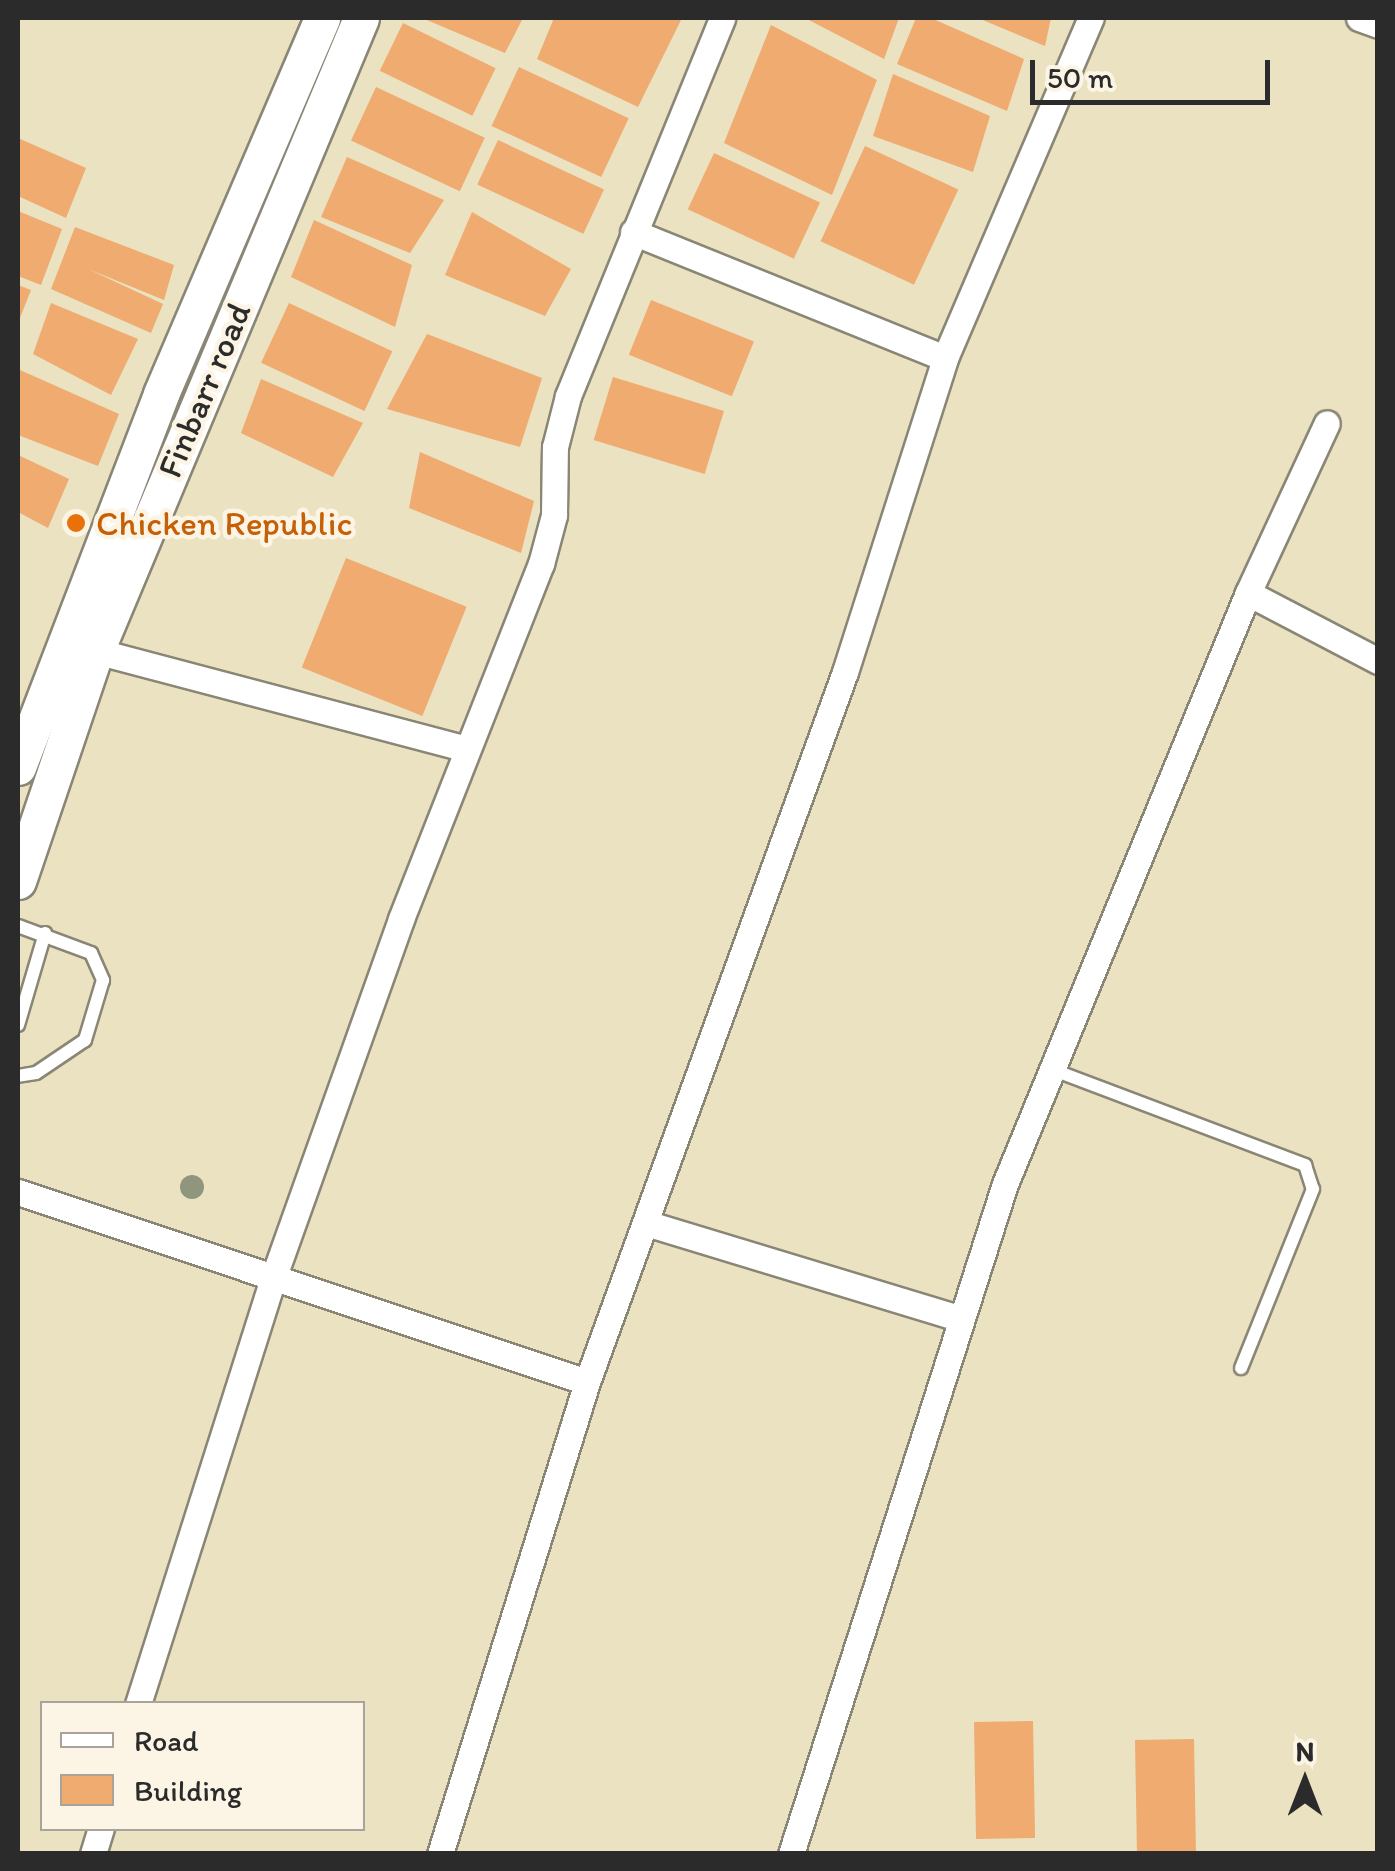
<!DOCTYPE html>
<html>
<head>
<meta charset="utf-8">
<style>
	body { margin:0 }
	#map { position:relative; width:1395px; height:1871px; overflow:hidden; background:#eae2c0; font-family:Itim,sans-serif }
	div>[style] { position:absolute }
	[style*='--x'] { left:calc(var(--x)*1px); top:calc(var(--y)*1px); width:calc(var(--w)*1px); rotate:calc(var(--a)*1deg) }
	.building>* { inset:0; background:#efab70; transform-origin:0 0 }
	.roads { filter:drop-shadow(2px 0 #8a8676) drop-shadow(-2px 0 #8a8676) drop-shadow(0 2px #8a8676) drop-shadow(0 -2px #8a8676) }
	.service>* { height:12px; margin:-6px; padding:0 6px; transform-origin:6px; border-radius:6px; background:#fff }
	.minor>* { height:25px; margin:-12.5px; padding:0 12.5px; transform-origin:12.5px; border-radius:12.5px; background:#fff }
	.secondary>* { height:35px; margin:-17.5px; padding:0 17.5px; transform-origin:17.5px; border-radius:17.5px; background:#fff }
	.trees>* { width:24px; height:24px; margin:-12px; border-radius:50%; background:#90967d }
	.dots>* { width:28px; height:28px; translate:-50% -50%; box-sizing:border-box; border:5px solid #fcf5e5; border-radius:50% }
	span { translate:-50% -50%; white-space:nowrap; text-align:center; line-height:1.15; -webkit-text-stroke:9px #fcf5e5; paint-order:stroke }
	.street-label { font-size:35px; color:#2b2b2b }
	.food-label { font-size:35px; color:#c56008 }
	.left { translate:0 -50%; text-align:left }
	.frame { position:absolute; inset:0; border:20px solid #2b2b2b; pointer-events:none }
	.legend { position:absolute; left:40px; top:1701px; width:325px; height:130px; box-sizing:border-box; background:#fcf5e5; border:2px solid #a8a49b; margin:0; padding:12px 18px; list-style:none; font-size:30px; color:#2b2b2b }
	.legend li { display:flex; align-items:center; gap:20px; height:50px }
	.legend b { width:50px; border:2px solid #a8a49b }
	.north { position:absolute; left:1255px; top:1731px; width:100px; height:100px; -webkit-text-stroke:8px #fcf5e5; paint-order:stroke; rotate:0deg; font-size:28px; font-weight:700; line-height:40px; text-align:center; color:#2b2b2b }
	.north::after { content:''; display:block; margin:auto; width:35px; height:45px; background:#2b2b2b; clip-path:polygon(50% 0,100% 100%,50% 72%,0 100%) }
	.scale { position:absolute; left:1030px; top:60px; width:240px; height:45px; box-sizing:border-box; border:5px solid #2b2b2b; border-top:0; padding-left:12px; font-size:30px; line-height:35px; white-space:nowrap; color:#2b2b2b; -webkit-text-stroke:8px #fcf5e5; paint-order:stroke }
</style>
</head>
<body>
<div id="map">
	<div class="building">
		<i style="clip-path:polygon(422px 18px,523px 18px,505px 53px)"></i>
		<i style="clip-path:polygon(554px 18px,682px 18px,638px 107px,537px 59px)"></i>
		<i style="clip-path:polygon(805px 18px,899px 18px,884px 59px)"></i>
		<i style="clip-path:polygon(916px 18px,931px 18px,1024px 59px,1007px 111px,897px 64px)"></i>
		<i style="clip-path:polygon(978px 18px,1051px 18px,1045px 46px)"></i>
		<i style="left:403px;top:23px;width:103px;height:53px;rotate:26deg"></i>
		<i style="clip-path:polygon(771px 25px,877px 80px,832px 195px,724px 143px)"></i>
		<i style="left:519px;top:67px;width:121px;height:65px;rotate:25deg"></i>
		<i style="clip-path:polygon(893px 74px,990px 116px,973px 172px,873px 136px)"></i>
		<i style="left:376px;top:87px;width:120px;height:59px;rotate:25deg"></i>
		<i style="clip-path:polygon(18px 138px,86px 168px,66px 218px,18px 196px)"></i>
		<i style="left:498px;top:140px;width:117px;height:49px;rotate:25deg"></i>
		<i style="left:865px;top:146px;width:103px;height:105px;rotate:25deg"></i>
		<i style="left:714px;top:153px;width:117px;height:62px;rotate:25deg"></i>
		<i style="clip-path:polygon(347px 157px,444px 200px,410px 253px,321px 217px)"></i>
		<i style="clip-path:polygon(18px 211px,62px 229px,41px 285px,18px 276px)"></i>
		<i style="clip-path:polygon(472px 212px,571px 269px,545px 316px,445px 275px)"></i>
		<i style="clip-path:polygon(314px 220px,412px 265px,395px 327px,291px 277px)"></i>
		<i style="clip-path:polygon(75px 227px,174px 265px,164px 300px,88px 269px,163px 304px,151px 333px,51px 289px)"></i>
		<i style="clip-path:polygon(18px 285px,31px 290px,18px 323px)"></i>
		<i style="left:651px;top:300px;width:111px;height:59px;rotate:22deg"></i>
		<i style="clip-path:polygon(51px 303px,138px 339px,111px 395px,33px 354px)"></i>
		<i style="left:289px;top:303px;width:114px;height:66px;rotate:25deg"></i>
		<i style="clip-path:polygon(427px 334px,542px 378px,520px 447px,387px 409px)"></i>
		<i style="clip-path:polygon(20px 370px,119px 414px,98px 466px,18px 435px)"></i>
		<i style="left:613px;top:377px;width:116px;height:66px;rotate:17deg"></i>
		<i style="clip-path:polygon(261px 379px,363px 423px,333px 477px,241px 433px)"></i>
		<i style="clip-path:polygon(420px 452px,534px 501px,521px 553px,409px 508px)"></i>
		<i style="clip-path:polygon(18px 455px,69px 479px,48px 528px,18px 512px)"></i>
		<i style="left:346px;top:558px;width:130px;height:118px;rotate:22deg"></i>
		<i style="left:1033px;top:1721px;width:117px;height:59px;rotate:89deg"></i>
		<i style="left:1194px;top:1739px;width:115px;height:59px;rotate:89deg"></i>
	</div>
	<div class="roads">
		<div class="service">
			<i style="--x:18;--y:926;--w:78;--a:20.3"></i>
			<i style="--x:91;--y:953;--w:30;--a:66"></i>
			<i style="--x:103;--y:980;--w:63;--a:106.7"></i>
			<i style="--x:85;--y:1040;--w:59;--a:146"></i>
			<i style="--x:36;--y:1073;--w:18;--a:171"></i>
			<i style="--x:18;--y:1025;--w:96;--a:-73.6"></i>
			<i style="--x:1051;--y:1069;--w:272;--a:20.7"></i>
			<i style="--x:1305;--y:1165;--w:25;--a:72"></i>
			<i style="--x:1313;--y:1189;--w:193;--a:111.9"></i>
		</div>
		<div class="minor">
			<i style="--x:1359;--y:18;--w:20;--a:20"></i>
			<i style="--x:633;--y:232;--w:336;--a:22"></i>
			<i style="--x:1248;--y:593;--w:187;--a:-65.1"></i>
			<i style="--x:96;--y:651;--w:383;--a:14.8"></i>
			<i style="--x:18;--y:1192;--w:600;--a:18.47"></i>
			<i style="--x:649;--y:1224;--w:323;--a:16.9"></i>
			<i style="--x:138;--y:1704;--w:449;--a:-72.4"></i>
			<i style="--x:274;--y:1276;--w:379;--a:-70.4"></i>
			<i style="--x:401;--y:919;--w:382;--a:-68.5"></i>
			<i style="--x:541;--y:564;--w:51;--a:-75.1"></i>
			<i style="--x:554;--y:515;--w:68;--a:-89.2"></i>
			<i style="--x:555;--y:447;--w:53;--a:-75.7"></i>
			<i style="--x:568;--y:396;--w:408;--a:-67.8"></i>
			<i style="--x:93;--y:1854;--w:27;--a:-73"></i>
			<i style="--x:440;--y:1854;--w:494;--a:-72.7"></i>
			<i style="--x:587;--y:1382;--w:755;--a:-70.03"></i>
			<i style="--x:845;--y:672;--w:330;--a:-72.3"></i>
			<i style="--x:945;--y:358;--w:370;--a:-66.8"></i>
			<i style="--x:791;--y:1854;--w:703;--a:-72.29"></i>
			<i style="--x:1005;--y:1184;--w:639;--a:-67.65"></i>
			<i style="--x:1248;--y:593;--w:147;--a:27.6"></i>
		</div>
		<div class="secondary">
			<i style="--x:18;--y:767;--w:399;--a:-69"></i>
			<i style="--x:161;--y:394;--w:409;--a:-66.8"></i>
			<i style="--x:18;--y:881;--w:243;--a:-71.3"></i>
			<i style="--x:96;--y:651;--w:686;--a:-67.28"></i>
		</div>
	</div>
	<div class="trees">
		<i style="left:192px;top:1187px"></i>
	</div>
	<div class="dots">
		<i style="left:76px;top:523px;background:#e8710a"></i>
	</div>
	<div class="street-label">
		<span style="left:204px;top:390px;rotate:-67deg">Finbarr road</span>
	</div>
	<div class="food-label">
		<span class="left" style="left:96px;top:523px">Chicken Republic</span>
	</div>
	<div class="frame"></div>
	<ul class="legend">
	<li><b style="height:12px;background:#fff"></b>Road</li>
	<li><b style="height:28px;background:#efab70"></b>Building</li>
	</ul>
	<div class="north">N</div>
	<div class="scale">50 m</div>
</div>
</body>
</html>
